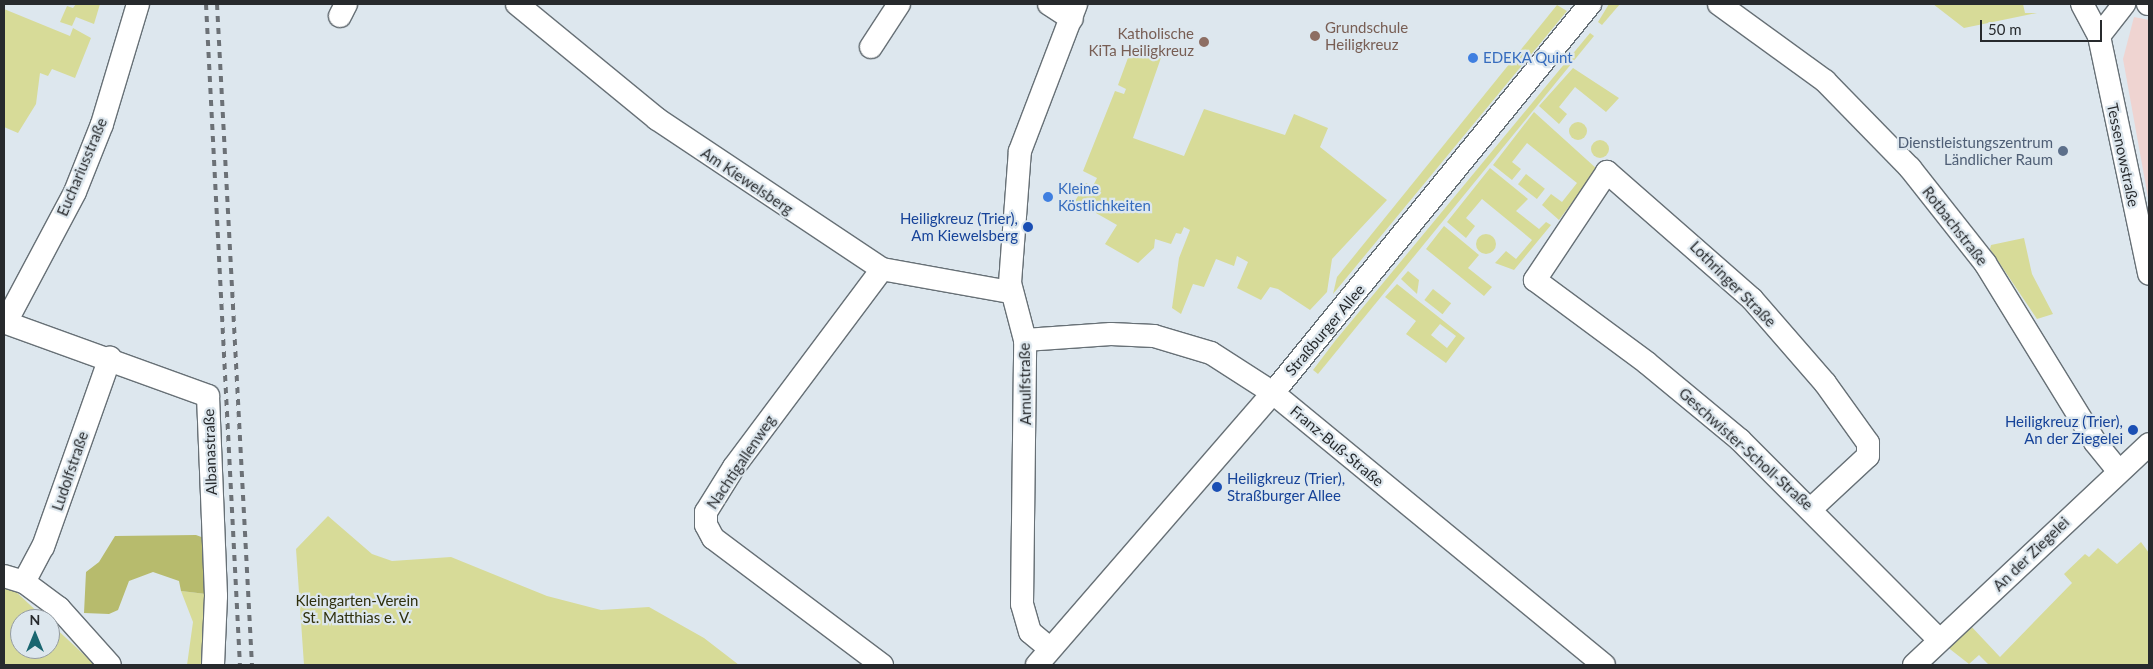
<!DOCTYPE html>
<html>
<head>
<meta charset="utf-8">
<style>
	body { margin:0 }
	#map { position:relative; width:2153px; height:669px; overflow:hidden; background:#dde7ee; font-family:Lato,sans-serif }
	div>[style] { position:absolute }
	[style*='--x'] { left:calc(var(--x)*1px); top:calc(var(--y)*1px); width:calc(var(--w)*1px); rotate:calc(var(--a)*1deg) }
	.commercial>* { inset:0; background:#efd4d1 }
	.green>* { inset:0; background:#d7db98; transform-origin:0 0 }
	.round { border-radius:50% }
	.forest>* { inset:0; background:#b7bb6d }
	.roads { filter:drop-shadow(1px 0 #677076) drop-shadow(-1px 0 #677076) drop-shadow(0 1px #677076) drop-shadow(0 -1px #677076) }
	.minor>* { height:22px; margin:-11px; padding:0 11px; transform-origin:11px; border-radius:11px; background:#fff }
	.rail>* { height:4px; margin-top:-2px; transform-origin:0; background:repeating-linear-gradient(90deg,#6c7176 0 6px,transparent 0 12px) }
	.dots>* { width:14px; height:14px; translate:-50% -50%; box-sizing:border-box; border:2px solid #dde7ee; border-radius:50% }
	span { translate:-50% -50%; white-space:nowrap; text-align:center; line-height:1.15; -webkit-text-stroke:4.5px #dde7ee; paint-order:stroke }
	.education-label { font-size:15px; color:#785e54 }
	.left { translate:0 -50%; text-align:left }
	.right { translate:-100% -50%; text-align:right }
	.shop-label { font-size:15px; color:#366cbe }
	.service-label { font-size:15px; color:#4e5e75 }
	.street-label { font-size:15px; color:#272a2d }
	.transit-label { font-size:15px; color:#164399 }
	.park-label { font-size:15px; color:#2f300d }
	.frame { position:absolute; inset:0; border:5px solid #272a2d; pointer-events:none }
	.north { position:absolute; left:10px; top:609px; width:50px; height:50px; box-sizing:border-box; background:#dde7ee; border:1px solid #949ba1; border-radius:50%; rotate:0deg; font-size:14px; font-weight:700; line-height:20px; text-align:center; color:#272a2d }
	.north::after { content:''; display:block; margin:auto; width:18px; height:22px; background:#1a6670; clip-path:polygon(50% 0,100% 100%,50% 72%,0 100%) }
	.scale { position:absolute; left:1980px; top:20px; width:122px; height:22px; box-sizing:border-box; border:2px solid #272a2d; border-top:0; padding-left:6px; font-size:15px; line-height:18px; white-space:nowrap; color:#272a2d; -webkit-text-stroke:4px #dde7ee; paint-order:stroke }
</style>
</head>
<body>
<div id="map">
	<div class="commercial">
		<i style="clip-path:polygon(2134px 17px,2149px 20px,2149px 203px,2123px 59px)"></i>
	</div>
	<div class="green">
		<i style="clip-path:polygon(76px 4px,100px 4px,94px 24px,76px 17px,72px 26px,60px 22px,67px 6px,73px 8px)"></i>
		<i style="clip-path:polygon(1609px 4px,1620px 4px,1602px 25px,1598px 22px)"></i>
		<i style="clip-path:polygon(1933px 4px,2023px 4px,2025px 13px,2037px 13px,1964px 28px)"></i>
		<i style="clip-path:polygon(1557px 5px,1567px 11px,1333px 294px,1337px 277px)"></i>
		<i style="clip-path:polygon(4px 9px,70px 36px,73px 28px,91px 38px,75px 78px,52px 69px,48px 76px,40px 73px,36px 104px,18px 133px,4px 127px)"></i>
		<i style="clip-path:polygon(1590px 33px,1594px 36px,1318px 374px,1313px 370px,1335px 341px)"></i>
		<i style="clip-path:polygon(1132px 47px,1163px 52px,1133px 138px,1184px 156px,1204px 109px,1285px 135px,1294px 114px,1328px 128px,1320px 147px,1387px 200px,1332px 259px,1327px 292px,1310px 310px,1278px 289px,1270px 287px,1261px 300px,1237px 288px,1248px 262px,1237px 256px,1234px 266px,1216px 259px,1204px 287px,1193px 284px,1181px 314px,1172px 308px,1179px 258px,1190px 230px,1184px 227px,1181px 234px,1176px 233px,1171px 244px,1155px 239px,1154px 248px,1138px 263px,1105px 244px,1117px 225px,1075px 201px,1086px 183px,1093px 186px,1097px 178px,1083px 171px,1115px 91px,1124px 94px,1126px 89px,1118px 85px)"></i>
		<i style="clip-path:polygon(1573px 68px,1619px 98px,1606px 112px,1575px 87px,1559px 107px,1567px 114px,1559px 124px,1539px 106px)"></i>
		<i style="clip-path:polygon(1534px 112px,1597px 169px,1559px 220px,1542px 205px,1551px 194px,1562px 202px,1577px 183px,1527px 143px,1512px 162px,1521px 169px,1512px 180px,1493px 165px)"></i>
		<i class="round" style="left:1569px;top:122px;width:18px;height:18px"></i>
		<i class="round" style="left:1591px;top:140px;width:18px;height:18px"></i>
		<i style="clip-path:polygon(1490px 168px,1528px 199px,1516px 211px,1539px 229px,1546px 222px,1551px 225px,1514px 270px,1495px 263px,1506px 251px,1516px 259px,1532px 240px,1482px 199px,1466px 218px,1475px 226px,1466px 238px,1447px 222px)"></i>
		<i style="left:1526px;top:174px;width:24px;height:13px;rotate:38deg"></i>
		<i style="clip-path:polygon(1444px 226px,1479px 255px,1468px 268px,1492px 287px,1484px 296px,1426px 249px)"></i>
		<i class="round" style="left:1476px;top:234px;width:20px;height:20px"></i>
		<i style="clip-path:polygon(2024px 238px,2032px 274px,2053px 314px,2037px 319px,1990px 249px,1991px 245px)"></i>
		<i style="clip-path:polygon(1408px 271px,1419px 280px,1417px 294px,1401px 279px)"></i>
		<i style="clip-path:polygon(evenodd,1397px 284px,1465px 338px,1446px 363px,1406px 334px,1416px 321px,1385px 297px,1397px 284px,1440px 324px,1456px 336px,1447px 348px,1431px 335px,1440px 324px)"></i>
		<i style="left:1433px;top:289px;width:23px;height:14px;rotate:38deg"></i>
		<i style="clip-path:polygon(328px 516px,372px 554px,392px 561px,451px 557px,547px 596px,601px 610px,649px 607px,704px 638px,739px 665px,304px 665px,296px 549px)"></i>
		<i style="clip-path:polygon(2141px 542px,2149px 553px,2149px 665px,1989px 665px,1979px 655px,1969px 664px,1946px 646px,1969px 624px,2000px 657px,2072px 583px,2064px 574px,2085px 554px,2089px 557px,2098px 548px,2117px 564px)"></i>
		<i style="clip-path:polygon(4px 587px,12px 588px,45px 619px,20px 619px,20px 649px,50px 649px,50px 623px,95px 665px,4px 665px)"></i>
		<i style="clip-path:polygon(181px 591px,206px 594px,209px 665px,187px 665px,193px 622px)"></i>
	</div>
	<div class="forest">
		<i style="clip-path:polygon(196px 535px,204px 538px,206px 594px,181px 591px,179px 581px,153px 572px,129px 581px,118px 610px,109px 614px,84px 613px,86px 572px,99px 562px,115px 536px)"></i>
	</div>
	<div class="roads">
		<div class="minor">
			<i style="--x:517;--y:4;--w:181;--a:39.4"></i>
			<i style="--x:657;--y:119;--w:270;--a:33.7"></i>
			<i style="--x:882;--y:269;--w:130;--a:10.2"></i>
			<i style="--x:1049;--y:4;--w:27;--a:33"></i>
			<i style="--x:1719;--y:4;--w:131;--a:36"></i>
			<i style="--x:1825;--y:81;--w:122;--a:45.7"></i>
			<i style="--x:1910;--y:168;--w:121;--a:51.7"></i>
			<i style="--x:1985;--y:263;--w:210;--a:58.4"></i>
			<i style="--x:2095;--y:442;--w:38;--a:51"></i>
			<i style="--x:2082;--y:4;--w:36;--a:62"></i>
			<i style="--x:2099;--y:36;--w:243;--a:78.1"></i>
			<i style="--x:2148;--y:4;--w:1;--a:0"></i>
			<i style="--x:340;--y:16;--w:13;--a:-63"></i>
			<i style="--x:2099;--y:36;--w:41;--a:-52"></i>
			<i style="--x:871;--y:47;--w:51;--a:-56.9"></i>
			<i style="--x:4;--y:322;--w:217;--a:19.9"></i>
			<i style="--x:208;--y:396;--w:200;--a:87.7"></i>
			<i style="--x:216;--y:596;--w:69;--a:92.5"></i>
			<i style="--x:6;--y:322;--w:147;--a:-62"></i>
			<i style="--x:75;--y:192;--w:73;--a:-68.3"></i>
			<i style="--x:102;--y:124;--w:125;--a:-73.3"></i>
			<i style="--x:1025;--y:340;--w:86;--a:-4"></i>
			<i style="--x:1111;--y:334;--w:43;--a:2.7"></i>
			<i style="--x:1154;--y:336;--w:59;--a:16.6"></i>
			<i style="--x:1211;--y:353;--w:74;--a:32.8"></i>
			<i style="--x:1273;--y:393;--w:428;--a:39.4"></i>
			<i style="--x:1812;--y:508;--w:76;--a:-42.9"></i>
			<i style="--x:1868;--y:456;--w:13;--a:-90"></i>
			<i style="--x:1868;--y:443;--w:74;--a:-125.6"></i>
			<i style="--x:1825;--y:383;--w:111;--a:-131"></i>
			<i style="--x:1752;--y:299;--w:193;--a:-138.8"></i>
			<i style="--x:1607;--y:172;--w:130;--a:123.7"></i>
			<i style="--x:1535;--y:280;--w:139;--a:36.5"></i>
			<i style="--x:1647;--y:363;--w:121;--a:39.6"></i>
			<i style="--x:1740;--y:440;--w:282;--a:45.1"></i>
			<i style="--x:4;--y:576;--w:21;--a:17"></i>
			<i style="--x:24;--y:582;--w:44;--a:36.6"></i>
			<i style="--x:59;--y:608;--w:76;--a:48.2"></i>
			<i style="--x:24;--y:582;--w:40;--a:-62"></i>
			<i style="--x:43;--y:547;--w:201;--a:-70.5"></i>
			<i style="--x:1048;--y:647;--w:23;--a:-140"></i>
			<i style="--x:1030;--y:632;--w:29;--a:-106"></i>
			<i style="--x:1022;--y:604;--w:264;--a:-89.3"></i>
			<i style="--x:1025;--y:340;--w:59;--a:-104.7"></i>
			<i style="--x:1010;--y:283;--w:132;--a:-85.7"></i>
			<i style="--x:1020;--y:151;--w:157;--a:-69.1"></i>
			<i style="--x:882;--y:665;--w:211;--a:-143.1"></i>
			<i style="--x:713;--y:538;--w:15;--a:-118"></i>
			<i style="--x:706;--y:525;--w:13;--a:-90"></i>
			<i style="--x:706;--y:512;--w:53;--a:-58.1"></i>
			<i style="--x:734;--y:467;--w:247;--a:-53.2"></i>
			<i style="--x:1037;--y:665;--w:360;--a:-49.1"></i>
			<i style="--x:1273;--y:393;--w:502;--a:-50.82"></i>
			<i style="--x:1914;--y:665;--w:323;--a:-43.2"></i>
		</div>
	</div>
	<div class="rail">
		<i style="--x:206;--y:4;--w:662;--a:87.06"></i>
		<i style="--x:217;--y:4;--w:662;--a:86.97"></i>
	</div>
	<div class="dots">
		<i style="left:1315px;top:36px;background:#8d6e63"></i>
		<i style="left:1204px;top:42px;background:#8d6e63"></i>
		<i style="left:1473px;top:58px;background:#3f7fe0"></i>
		<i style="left:2063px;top:151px;background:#5c6f8a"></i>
		<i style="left:1048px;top:197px;background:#3f7fe0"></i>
		<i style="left:1028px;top:227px;background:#1a4fb4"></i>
		<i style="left:2133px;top:430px;background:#1a4fb4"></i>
		<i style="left:1217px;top:487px;background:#1a4fb4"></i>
	</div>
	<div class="education-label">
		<span class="left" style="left:1325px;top:36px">Grundschule<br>Heiligkreuz</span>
		<span class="right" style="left:1194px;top:42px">Katholische<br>KiTa Heiligkreuz</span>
	</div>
	<div class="shop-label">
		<span class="left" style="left:1483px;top:58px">EDEKA Quint</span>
		<span class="left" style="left:1058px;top:197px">Kleine<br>Köstlichkeiten</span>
	</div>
	<div class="service-label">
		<span class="right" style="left:2053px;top:151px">Dienstleistungszentrum<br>Ländlicher Raum</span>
	</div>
	<div class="street-label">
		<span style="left:2123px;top:155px;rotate:78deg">Tessenowstraße</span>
		<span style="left:82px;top:167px;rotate:-67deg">Euchariusstraße</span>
		<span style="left:747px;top:181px;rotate:34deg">Am Kiewelsberg</span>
		<span style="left:1955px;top:226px;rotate:52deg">Rotbachstraße</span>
		<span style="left:1733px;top:284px;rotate:45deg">Lothringer Straße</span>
		<span style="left:1325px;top:330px;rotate:-50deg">Straßburger Allee</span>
		<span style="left:1025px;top:384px;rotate:-91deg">Arnulfstraße</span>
		<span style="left:1337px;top:446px;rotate:40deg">Franz-Buß-Straße</span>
		<span style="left:1746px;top:449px;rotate:42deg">Geschwister-Scholl-Straße</span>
		<span style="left:210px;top:452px;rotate:-92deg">Albanastraße</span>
		<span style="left:741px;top:462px;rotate:-56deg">Nachtigallenweg</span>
		<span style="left:70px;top:471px;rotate:-71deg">Ludolfstraße</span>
		<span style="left:2031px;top:554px;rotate:-44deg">An der Ziegelei</span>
	</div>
	<div class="transit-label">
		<span class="right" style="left:1018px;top:227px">Heiligkreuz (Trier),<br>Am Kiewelsberg</span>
		<span class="right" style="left:2123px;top:430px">Heiligkreuz (Trier),<br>An der Ziegelei</span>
		<span class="left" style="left:1227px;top:487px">Heiligkreuz (Trier),<br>Straßburger Allee</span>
	</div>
	<div class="park-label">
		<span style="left:357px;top:609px">Kleingarten-Verein<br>St. Matthias e. V.</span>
	</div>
	<div class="frame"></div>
	<div class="north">N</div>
	<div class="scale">50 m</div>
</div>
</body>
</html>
